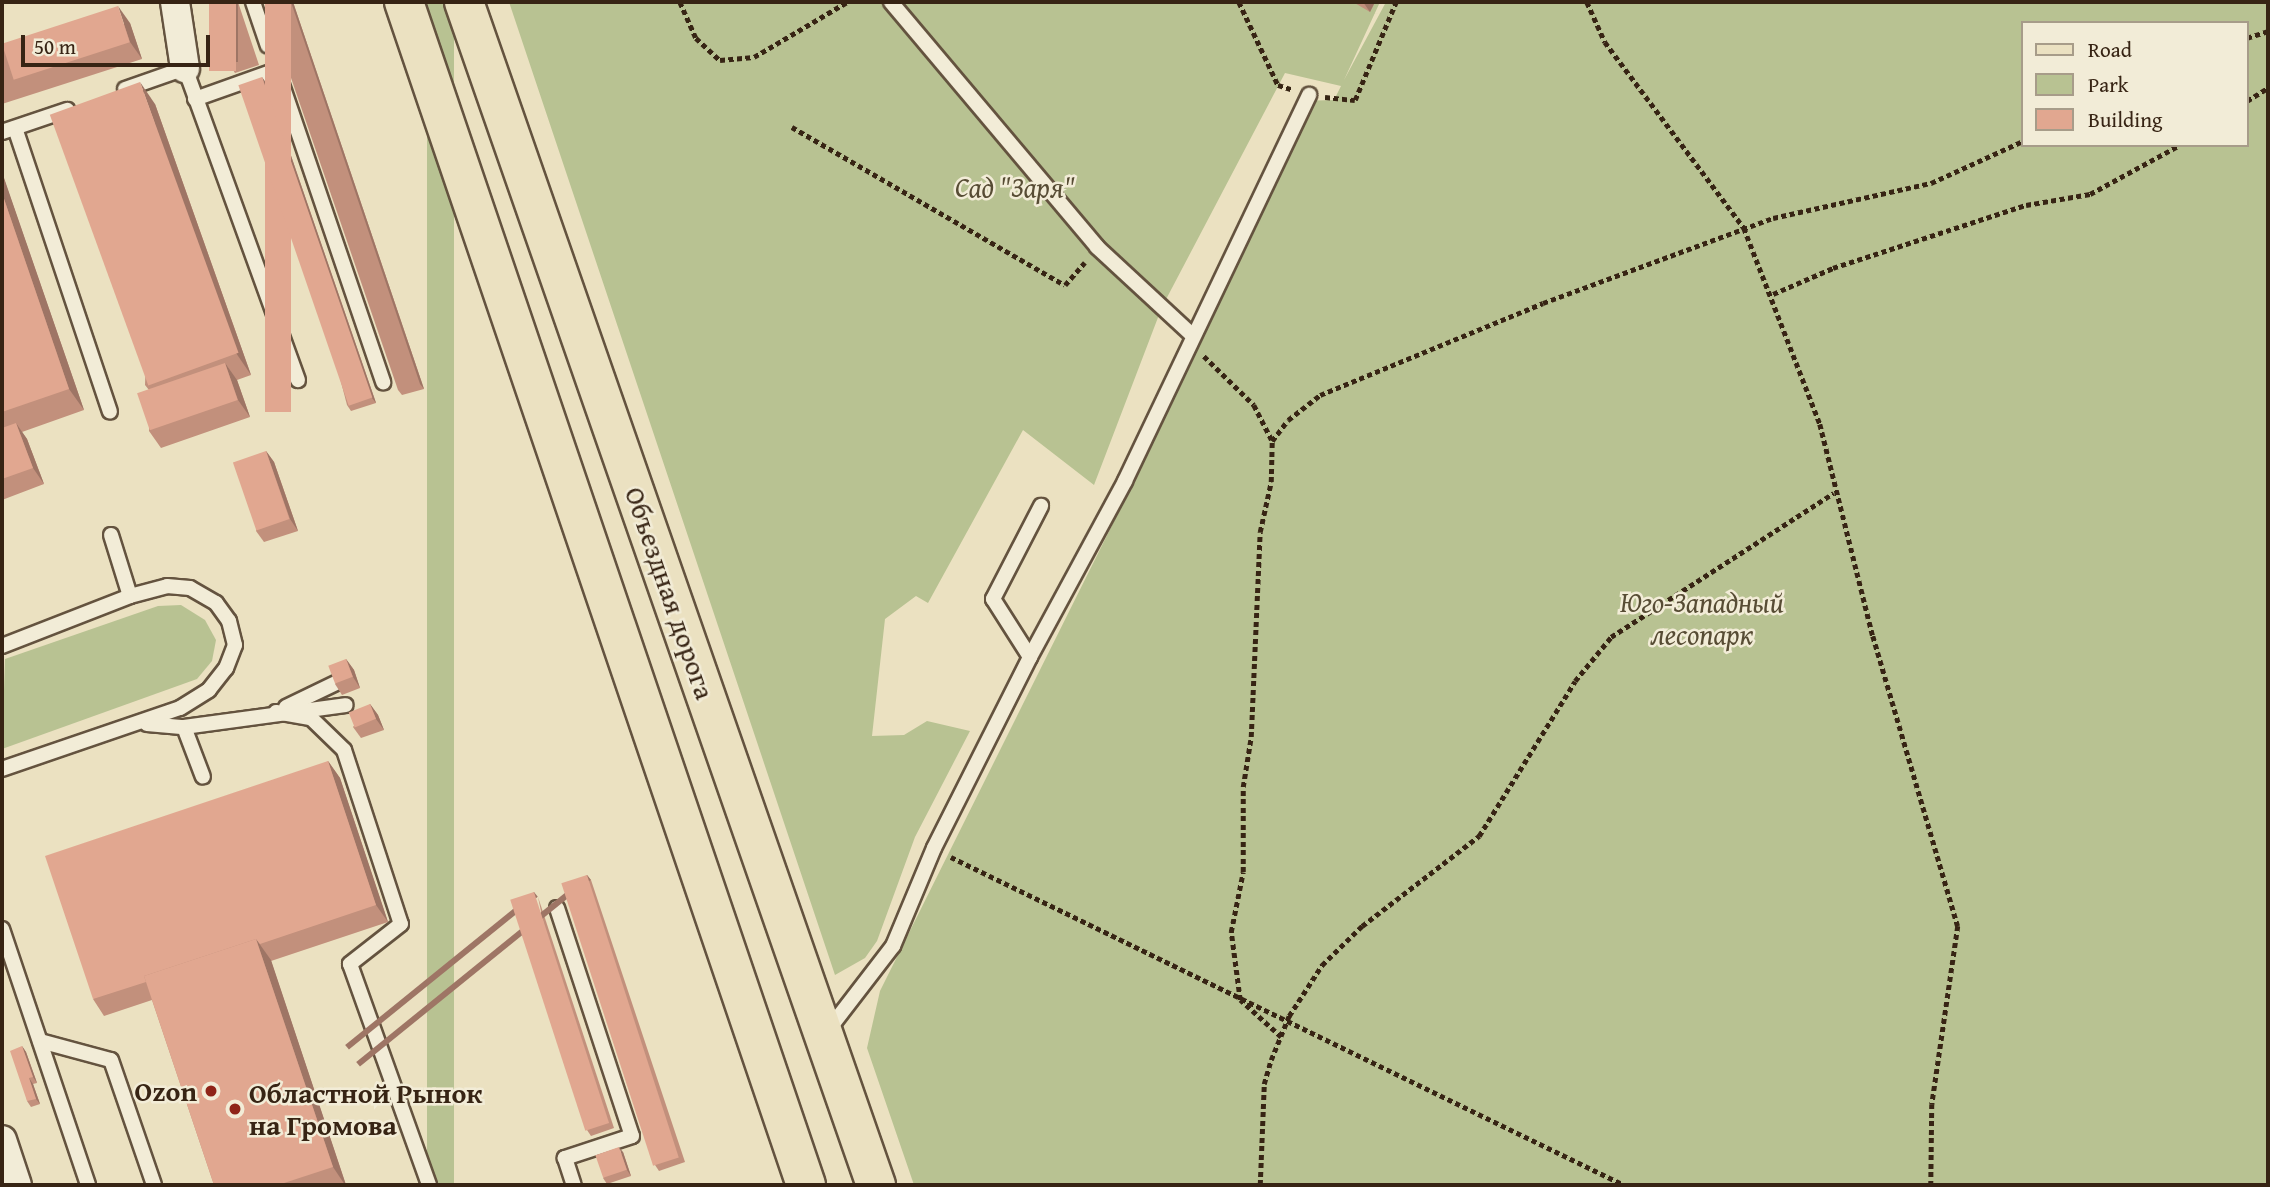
<!DOCTYPE html>
<html>
<head>
<meta charset="utf-8">
<style>
	body { margin:0 }
	#map { position:relative; width:2270px; height:1187px; overflow:hidden; background:#ebe1c1; font-family:"Gentium Book Plus",serif }
	div>[style] { position:absolute }
	[style*='--x'] { left:calc(var(--x)*1px); top:calc(var(--y)*1px); width:calc(var(--w)*1px); rotate:calc(var(--a)*1deg) }
	.green>* { inset:0; background:#b8c292; transform-origin:0 0 }
	.path>* { height:4.5px; margin-top:-2.25px; transform-origin:0; background:repeating-linear-gradient(90deg,#372414 0 5px,transparent 0 8.5px) }
	.roads { filter:drop-shadow(2px 0 #64533f) drop-shadow(-2px 0 #64533f) drop-shadow(0 2px #64533f) drop-shadow(0 -2px #64533f) }
	.service>* { height:14px; margin:-7px; padding:0 7px; transform-origin:7px; border-radius:7px; background:#f2ecd7 }
	.minor>* { height:28px; margin:-14px; padding:0 14px; transform-origin:14px; border-radius:14px; background:#f2ecd7 }
	.primary>* { height:38px; margin:-19px; padding:0 19px; transform-origin:19px; border-radius:19px; background:#ebe1c1 }
	.wall>* { inset:0; background:#c2907c }
	.shaded-wall>* { inset:0; background:#9e7565; transform-origin:0 0 }
	.building>* { inset:0; background:#e1a790; transform-origin:0 0 }
	.dots>* { width:19px; height:19px; translate:-50% -50%; box-sizing:border-box; border:4px solid #f2ecd7; border-radius:50% }
	span { translate:-50% -50%; white-space:nowrap; text-align:center; line-height:1.15; -webkit-text-stroke:5px #f2ecd7; paint-order:stroke }
	.park-label { font-size:28px; color:#574c34; font-style:italic }
	.street-label { font-size:28px; color:#372414 }
	.poi-label { font-size:28px; color:#372414; font-weight:700 }
	.right { translate:-100% -50%; text-align:right }
	.left { translate:0 -50%; text-align:left }
	.frame { position:absolute; inset:0; border:4px solid #372414; pointer-events:none }
	.legend { position:absolute; left:2021px; top:21px; width:228px; height:126px; box-sizing:border-box; background:#f2ecd7; border:2px solid #a79c89; margin:0; padding:9px 12px; list-style:none; font-size:21px; color:#372414 }
	.legend li { display:flex; align-items:center; gap:14px; height:35px }
	.legend b { width:35px; border:2px solid #a79c89 }
	.scale { position:absolute; left:21px; top:35px; width:189px; height:32px; box-sizing:border-box; border:4px solid #372414; border-top:0; padding-left:9px; font-size:21px; line-height:24px; white-space:nowrap; color:#372414; -webkit-text-stroke:5px #f2ecd7; paint-order:stroke }
</style>
</head>
<body>
<div id="map">
	<div class="green">
		<i style="left:427px;top:2px;width:27px;height:1247px"></i>
		<i style="clip-path:polygon(evenodd,509px 2px,1380px 2px,1344px 80px,1386px 2px,2268px 2px,2268px 1185px,914px 1185px,867px 1048px,880px 991px,1157px 435px,1138px 433px,1299px 101px,1334px 100px,1341px 86px,1285px 73px,1162px 307px,1094px 485px,1023px 430px,928px 603px,916px 596px,885px 619px,872px 736px,904px 735px,927px 721px,970px 731px,915px 837px,877px 941px,865px 958px,835px 975px,509px 2px,2023px 23px,2247px 23px,2247px 145px,2023px 145px,2023px 23px)"></i>
		<i style="clip-path:polygon(181px 605px,205px 620px,216px 640px,212px 661px,197px 679px,2px 749px,5px 659px,158px 606px)"></i>
	</div>
	<div class="path">
		<i style="--x:680;--y:2;--w:39;--a:66"></i>
		<i style="--x:696;--y:38;--w:33;--a:43"></i>
		<i style="--x:720;--y:60;--w:34;--a:-5"></i>
		<i style="--x:754;--y:57;--w:108;--a:-30.6"></i>
		<i style="--x:1239;--y:2;--w:92;--a:64.8"></i>
		<i style="--x:1278;--y:85;--w:16;--a:18"></i>
		<i style="--x:1587;--y:2;--w:44;--a:65.8"></i>
		<i style="--x:1605;--y:42;--w:232;--a:53.2"></i>
		<i style="--x:1744;--y:228;--w:210;--a:68.8"></i>
		<i style="--x:1820;--y:424;--w:219;--a:76"></i>
		<i style="--x:1873;--y:636;--w:302;--a:73.7"></i>
		<i style="--x:1958;--y:926;--w:180;--a:98.3"></i>
		<i style="--x:1932;--y:1104;--w:81;--a:90.7"></i>
		<i style="--x:2247;--y:38;--w:22;--a:-18"></i>
		<i style="--x:1325;--y:97;--w:30;--a:6"></i>
		<i style="--x:1355;--y:100;--w:106;--a:-67.3"></i>
		<i style="--x:2247;--y:101;--w:25;--a:-32"></i>
		<i style="--x:792;--y:127;--w:315;--a:30.1"></i>
		<i style="--x:1065;--y:285;--w:30;--a:-49"></i>
		<i style="--x:1773;--y:294;--w:65;--a:-23.4"></i>
		<i style="--x:1833;--y:268;--w:203;--a:-18.1"></i>
		<i style="--x:2026;--y:205;--w:65;--a:-9.8"></i>
		<i style="--x:2090;--y:194;--w:102;--a:-28.6"></i>
		<i style="--x:1204;--y:356;--w:70;--a:44.4"></i>
		<i style="--x:1254;--y:405;--w:39;--a:63"></i>
		<i style="--x:951;--y:857;--w:749;--a:25.98"></i>
		<i style="--x:1281;--y:1037;--w:55;--a:-137.9"></i>
		<i style="--x:1240;--y:1000;--w:69;--a:-97.5"></i>
		<i style="--x:1231;--y:932;--w:61;--a:-78.7"></i>
		<i style="--x:1243;--y:872;--w:85;--a:-90"></i>
		<i style="--x:1243;--y:787;--w:51;--a:-80.9"></i>
		<i style="--x:1251;--y:737;--w:205;--a:-87.5"></i>
		<i style="--x:1260;--y:532;--w:51;--a:-77.6"></i>
		<i style="--x:1271;--y:482;--w:41;--a:-88.6"></i>
		<i style="--x:1272;--y:441;--w:26;--a:-53"></i>
		<i style="--x:1288;--y:420;--w:41;--a:-38"></i>
		<i style="--x:1320;--y:395;--w:241;--a:-22.4"></i>
		<i style="--x:1543;--y:303;--w:245;--a:-20.3"></i>
		<i style="--x:1773;--y:218;--w:162;--a:-12.5"></i>
		<i style="--x:1931;--y:183;--w:101;--a:-24.5"></i>
		<i style="--x:1260;--y:1185;--w:101;--a:-87.7"></i>
		<i style="--x:1264;--y:1084;--w:25;--a:-74"></i>
		<i style="--x:1271;--y:1060;--w:48;--a:-67.8"></i>
		<i style="--x:1289;--y:1016;--w:61;--a:-57.1"></i>
		<i style="--x:1322;--y:965;--w:56;--a:-44.3"></i>
		<i style="--x:1362;--y:926;--w:148;--a:-37.6"></i>
		<i style="--x:1479;--y:836;--w:182;--a:-58.2"></i>
		<i style="--x:1575;--y:681;--w:57;--a:-50.7"></i>
		<i style="--x:1611;--y:637;--w:265;--a:-32.9"></i>
	</div>
	<div class="roads">
		<div class="service">
			<i style="--x:253;--y:2;--w:46;--a:71.2"></i>
			<i style="--x:891;--y:2;--w:320;--a:49.9"></i>
			<i style="--x:1097;--y:247;--w:129;--a:42.8"></i>
			<i style="--x:125;--y:89;--w:64;--a:-19.3"></i>
			<i style="--x:185;--y:68;--w:332;--a:70.1"></i>
			<i style="--x:195;--y:99;--w:87;--a:-19.5"></i>
			<i style="--x:277;--y:70;--w:330;--a:71.2"></i>
			<i style="--x:15;--y:128;--w:299;--a:71.5"></i>
			<i style="--x:2;--y:132;--w:69;--a:-18.7"></i>
			<i style="--x:111;--y:535;--w:64;--a:72.7"></i>
			<i style="--x:2;--y:646;--w:137;--a:-21.3"></i>
			<i style="--x:130;--y:596;--w:38;--a:-15"></i>
			<i style="--x:167;--y:586;--w:23;--a:5"></i>
			<i style="--x:190;--y:588;--w:30;--a:30"></i>
			<i style="--x:216;--y:603;--w:22;--a:54"></i>
			<i style="--x:229;--y:621;--w:25;--a:76"></i>
			<i style="--x:235;--y:645;--w:25;--a:111"></i>
			<i style="--x:226;--y:668;--w:28;--a:128"></i>
			<i style="--x:209;--y:690;--w:34;--a:148"></i>
			<i style="--x:180;--y:708;--w:188;--a:161.1"></i>
			<i style="--x:1030;--y:657;--w:200;--a:-61.6"></i>
			<i style="--x:1125;--y:481;--w:428;--a:-64.5"></i>
			<i style="--x:286;--y:707;--w:58;--a:-25.7"></i>
			<i style="--x:276;--y:712;--w:36;--a:10"></i>
			<i style="--x:311;--y:718;--w:46;--a:44.1"></i>
			<i style="--x:344;--y:750;--w:183;--a:71.9"></i>
			<i style="--x:401;--y:924;--w:65;--a:141.9"></i>
			<i style="--x:350;--y:964;--w:235;--a:70.3"></i>
			<i style="--x:147;--y:724;--w:37;--a:5"></i>
			<i style="--x:184;--y:727;--w:163;--a:-7.7"></i>
			<i style="--x:184;--y:727;--w:53;--a:69.2"></i>
			<i style="--x:557;--y:908;--w:240;--a:71.8"></i>
			<i style="--x:632;--y:1136;--w:71;--a:161.8"></i>
			<i style="--x:565;--y:1158;--w:28;--a:72"></i>
			<i style="--x:2;--y:929;--w:270;--a:71.4"></i>
			<i style="--x:826;--y:1033;--w:110;--a:-52.4"></i>
			<i style="--x:893;--y:946;--w:106;--a:-67.3"></i>
			<i style="--x:934;--y:848;--w:214;--a:-63.3"></i>
			<i style="--x:1030;--y:657;--w:69;--a:-122.5"></i>
			<i style="--x:993;--y:599;--w:105;--a:-62.7"></i>
			<i style="--x:40;--y:1041;--w:73;--a:15"></i>
			<i style="--x:111;--y:1060;--w:132;--a:71"></i>
		</div>
		<div class="minor">
			<i style="--x:175;--y:2;--w:67;--a:81.4"></i>
			<i style="--x:2;--y:1140;--w:47;--a:71.6"></i>
		</div>
		<div class="primary">
			<i style="--x:404;--y:2;--w:1249;--a:71.23"></i>
			<i style="--x:464;--y:2;--w:1253;--a:70.8"></i>
		</div>
	</div>
	<div class="wall">
		<i style="clip-path:polygon(238px 2px,259px 65px,235px 73px,231px 67px)"></i>
		<i style="clip-path:polygon(265px 2px,293px 2px,424px 389px,402px 395px,398px 390px)"></i>
		<i style="clip-path:polygon(1353px 2px,1375px 2px,1370px 12px)"></i>
		<i style="clip-path:polygon(130px 23px,142px 59px,2px 104px,2px 44px)"></i>
		<i style="clip-path:polygon(262px 77px,266px 83px,376px 403px,351px 411px,347px 405px)"></i>
		<i style="clip-path:polygon(155px 104px,251px 375px,237px 380px,250px 417px,161px 448px,149px 431px,149px 390px,145px 385px)"></i>
		<i style="clip-path:polygon(2px 173px,84px 410px,22px 432px,27px 439px,44px 484px,2px 500px)"></i>
		<i style="clip-path:polygon(266px 451px,274px 462px,298px 531px,264px 542px,256px 531px)"></i>
		<i style="clip-path:polygon(346px 659px,354px 670px,360px 688px,342px 695px,335px 684px)"></i>
		<i style="clip-path:polygon(370px 704px,378px 715px,384px 730px,361px 738px,353px 727px)"></i>
		<i style="clip-path:polygon(328px 761px,340px 778px,388px 922px,271px 961px,346px 1185px,214px 1185px,152px 1000px,104px 1016px,93px 999px)"></i>
		<i style="clip-path:polygon(587px 875px,591px 880px,685px 1162px,659px 1171px,655px 1165px)"></i>
		<i style="clip-path:polygon(538px 897px,614px 1128px,591px 1136px,587px 1130px)"></i>
		<i style="clip-path:polygon(22px 1046px,26px 1052px,37px 1083px,33px 1084px,40px 1104px,31px 1107px,27px 1101px)"></i>
		<i style="clip-path:polygon(623px 1152px,631px 1176px,607px 1184px,603px 1178px)"></i>
	</div>
	<div class="shaded-wall">
		<i style="left:236px;top:2px;width:2px;height:60px"></i>
		<i style="clip-path:polygon(291px 2px,293px 2px,424px 389px,420px 384px)"></i>
		<i style="clip-path:polygon(1363px 2px,1375px 2px,1370px 12px)"></i>
		<i style="clip-path:polygon(118px 6px,130px 23px,142px 59px,130px 42px)"></i>
		<i style="clip-path:polygon(262px 77px,266px 83px,376px 403px,372px 398px)"></i>
		<i style="clip-path:polygon(140px 82px,155px 104px,251px 375px,236px 353px)"></i>
		<i style="clip-path:polygon(2px 173px,3px 175px,84px 410px,69px 389px,2px 193px)"></i>
		<i style="clip-path:polygon(225px 363px,237px 380px,250px 417px,238px 400px)"></i>
		<i style="clip-path:polygon(16px 423px,27px 439px,44px 484px,33px 468px)"></i>
		<i style="clip-path:polygon(266px 451px,274px 462px,298px 531px,290px 519px)"></i>
		<i style="clip-path:polygon(346px 659px,354px 670px,360px 688px,353px 677px)"></i>
		<i style="clip-path:polygon(370px 704px,378px 715px,384px 730px,376px 719px)"></i>
		<i style="clip-path:polygon(328px 761px,340px 778px,388px 922px,376px 905px)"></i>
		<i style="left:587px;top:875px;width:6px;height:297px;rotate:51deg"></i>
		<i style="left:534px;top:892px;width:6px;height:243px;rotate:51deg"></i>
		<i style="clip-path:polygon(256px 939px,271px 960px,346px 1185px,345px 1185px,333px 1167px)"></i>
		<i style="clip-path:polygon(22px 1046px,26px 1052px,37px 1083px,33px 1077px)"></i>
		<i style="clip-path:polygon(29px 1078px,33px 1084px,40px 1104px,36px 1099px)"></i>
		<i style="clip-path:polygon(619px 1147px,623px 1152px,631px 1176px,627px 1170px)"></i>
	</div>
	<div class="building">
		<i style="left:209px;top:2px;width:27px;height:69px"></i>
		<i style="left:265px;top:2px;width:26px;height:410px"></i>
		<i style="left:118px;top:6px;width:38px;height:122px;rotate:72deg"></i>
		<i style="left:262px;top:77px;width:339px;height:25px;rotate:71deg"></i>
		<i style="left:140px;top:82px;width:288px;height:96px;rotate:70deg"></i>
		<i style="clip-path:polygon(2px 193px,69px 389px,2px 412px)"></i>
		<i style="left:225px;top:363px;width:39px;height:93px;rotate:71deg"></i>
		<i style="clip-path:polygon(16px 423px,33px 468px,2px 479px,2px 428px)"></i>
		<i style="left:266px;top:451px;width:72px;height:35px;rotate:71deg"></i>
		<i style="left:346px;top:659px;width:19px;height:19px;rotate:69deg"></i>
		<i style="left:370px;top:704px;width:16px;height:23px;rotate:68deg"></i>
		<i style="clip-path:polygon(328px 761px,376px 905px,260px 944px,256px 939px,144px 976px,146px 982px,93px 999px,45px 856px)"></i>
		<i style="left:587px;top:875px;width:297px;height:27px;rotate:72deg"></i>
		<i style="left:534px;top:892px;width:243px;height:25px;rotate:72deg"></i>
		<i style="clip-path:polygon(256px 939px,333px 1167px,278px 1185px,214px 1185px,144px 976px)"></i>
		<i style="clip-path:polygon(22px 1046px,33px 1077px,29px 1078px,36px 1099px,27px 1101px,10px 1051px)"></i>
		<i style="left:619px;top:1147px;width:24px;height:25px;rotate:71deg"></i>
	</div>
	<div class="dots">
		<i style="left:211px;top:1091px;background:#8f2418"></i>
		<i style="left:235px;top:1109px;background:#8f2418"></i>
	</div>
	<div class="park-label">
		<span style="left:1015px;top:187px">Сад "Заря"</span>
		<span style="left:1702px;top:618px">Юго-Западный<br>лесопарк</span>
	</div>
	<div class="street-label">
		<span style="left:670px;top:593px;rotate:71deg">Объездная дорога</span>
	</div>
	<div class="poi-label">
		<span class="right" style="left:197px;top:1091px">Ozon</span>
		<span class="left" style="left:249px;top:1109px">Областной Рынок<br>на Громова</span>
	</div>
	<div class="frame"></div>
	<ul class="legend">
	<li><b style="height:9px;background:#ebe1c1"></b>Road</li>
	<li><b style="height:19px;background:#b8c292"></b>Park</li>
	<li><b style="height:19px;background:#e1a790"></b>Building</li>
	</ul>
	<div class="scale">50 m</div>
</div>
</body>
</html>
